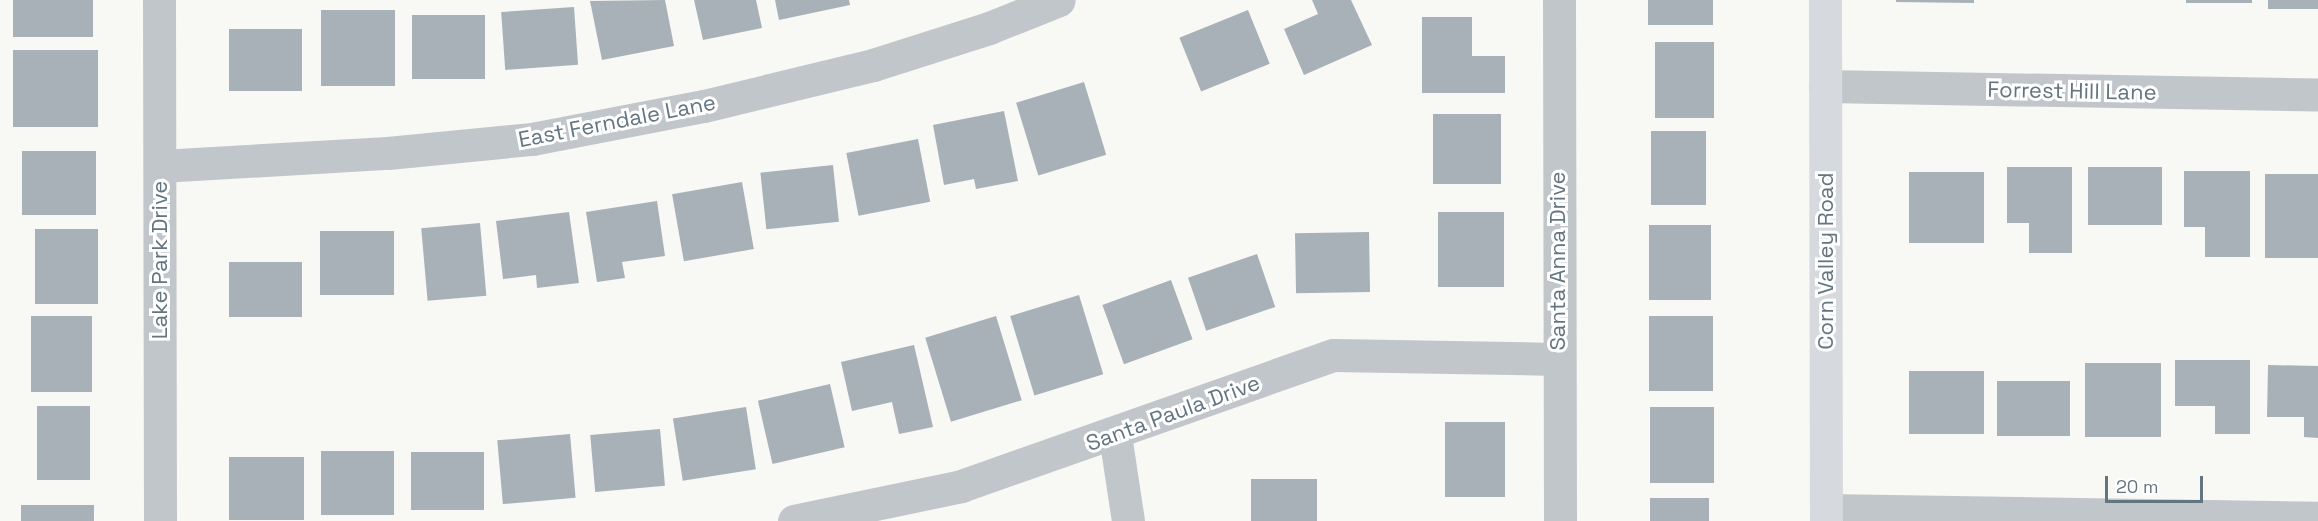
<!DOCTYPE html>
<html>
<head>
<meta charset="utf-8">
<style>
	body { margin:0 }
	#map { position:relative; width:2318px; height:521px; overflow:hidden; background:#f8f8f5; font-family:"Space Grotesk",sans-serif }
	div>[style] { position:absolute }
	[style*='--x'] { left:calc(var(--x)*1px); top:calc(var(--y)*1px); width:calc(var(--w)*1px); rotate:calc(var(--a)*1deg) }
	.building>* { inset:0; background:#a8b1b7; transform-origin:0 0 }
	.minor>* { height:33px; margin:-16.5px; padding:0 16.5px; transform-origin:16.5px; border-radius:16.5px; background:#c1c6ca }
	.major>* { height:33px; margin:-16.5px; padding:0 16.5px; transform-origin:16.5px; border-radius:16.5px; background:#d6dade }
	span { translate:-50% -50%; white-space:nowrap; text-align:center; line-height:1.15; -webkit-text-stroke:6px #fff; paint-order:stroke }
	.street-label { font-size:22px; color:#627581 }
	.scale { position:absolute; left:2105px; top:476px; width:98px; height:27px; box-sizing:border-box; border:3px solid #627581; border-top:0; padding-left:8px; font-size:18px; line-height:21px; white-space:nowrap; color:#627581; -webkit-text-stroke:4px #fff; paint-order:stroke }
</style>
</head>
<body>
<div id="map">
	<div class="building">
		<i style="left:13px;top:0;width:80px;height:37px"></i>
		<i style="clip-path:polygon(665px 0,674px 46px,602px 60px,590px 1px)"></i>
		<i style="clip-path:polygon(694px 0,756px 0,762px 28px,703px 40px)"></i>
		<i style="clip-path:polygon(775px 0,849px 0,850px 5px,779px 20px)"></i>
		<i style="clip-path:polygon(1312px 0,1351px 0,1372px 45px,1304px 75px,1284px 29px,1318px 14px)"></i>
		<i style="left:1648px;top:0;width:65px;height:25px"></i>
		<i style="clip-path:polygon(1896px 0,1974px 0,1974px 3px,1896px 2px)"></i>
		<i style="left:2186px;top:0;width:66px;height:3px"></i>
		<i style="left:2268px;top:0;width:50px;height:9px"></i>
		<i style="left:574px;top:7px;width:58px;height:73px;rotate:86deg"></i>
		<i style="left:321px;top:10px;width:74px;height:76px"></i>
		<i style="left:1248px;top:10px;width:58px;height:74px;rotate:68deg"></i>
		<i style="left:412px;top:15px;width:73px;height:64px"></i>
		<i style="clip-path:polygon(1422px 17px,1472px 17px,1472px 56px,1505px 56px,1505px 93px,1422px 93px)"></i>
		<i style="left:229px;top:29px;width:73px;height:62px"></i>
		<i style="left:1655px;top:42px;width:59px;height:76px"></i>
		<i style="left:13px;top:50px;width:85px;height:77px"></i>
		<i style="left:1084px;top:82px;width:76px;height:71px;rotate:73deg"></i>
		<i style="clip-path:polygon(1004px 111px,1018px 181px,976px 189px,974px 179px,944px 185px,933px 125px)"></i>
		<i style="left:1433px;top:114px;width:68px;height:70px"></i>
		<i style="left:1651px;top:131px;width:55px;height:74px"></i>
		<i style="left:918px;top:139px;width:64px;height:73px;rotate:79deg"></i>
		<i style="left:22px;top:151px;width:74px;height:64px"></i>
		<i style="left:833px;top:165px;width:57px;height:73px;rotate:84deg"></i>
		<i style="clip-path:polygon(2007px 167px,2072px 167px,2072px 253px,2029px 253px,2029px 223px,2007px 223px)"></i>
		<i style="left:2088px;top:167px;width:74px;height:58px"></i>
		<i style="clip-path:polygon(2184px 171px,2250px 171px,2250px 257px,2205px 257px,2205px 227px,2184px 227px)"></i>
		<i style="left:1909px;top:172px;width:75px;height:71px"></i>
		<i style="left:2265px;top:174px;width:53px;height:84px"></i>
		<i style="left:742px;top:182px;width:68px;height:71px;rotate:80deg"></i>
		<i style="clip-path:polygon(657px 201px,665px 256px,622px 262px,625px 278px,597px 282px,586px 212px)"></i>
		<i style="clip-path:polygon(569px 212px,579px 283px,537px 288px,536px 275px,503px 279px,496px 221px)"></i>
		<i style="left:1438px;top:212px;width:66px;height:75px"></i>
		<i style="left:480px;top:223px;width:73px;height:59px;rotate:85deg"></i>
		<i style="left:1649px;top:225px;width:62px;height:75px"></i>
		<i style="left:35px;top:229px;width:63px;height:75px"></i>
		<i style="left:320px;top:231px;width:74px;height:64px"></i>
		<i style="left:1369px;top:232px;width:60px;height:74px;rotate:89deg"></i>
		<i style="left:1257px;top:254px;width:56px;height:73px;rotate:71deg"></i>
		<i style="left:229px;top:262px;width:73px;height:55px"></i>
		<i style="left:1171px;top:280px;width:63px;height:73px;rotate:70deg"></i>
		<i style="left:1079px;top:295px;width:83px;height:72px;rotate:73deg"></i>
		<i style="left:31px;top:316px;width:61px;height:76px"></i>
		<i style="left:996px;top:316px;width:88px;height:74px;rotate:73deg"></i>
		<i style="left:1649px;top:316px;width:64px;height:75px"></i>
		<i style="clip-path:polygon(914px 345px,933px 427px,899px 434px,892px 402px,852px 411px,841px 362px)"></i>
		<i style="clip-path:polygon(2175px 360px,2250px 360px,2250px 434px,2215px 434px,2215px 406px,2175px 406px)"></i>
		<i style="left:2085px;top:363px;width:76px;height:74px"></i>
		<i style="clip-path:polygon(2268px 365px,2318px 366px,2318px 438px,2304px 437px,2304px 417px,2267px 417px)"></i>
		<i style="left:1909px;top:371px;width:75px;height:63px"></i>
		<i style="left:1997px;top:381px;width:73px;height:55px"></i>
		<i style="left:830px;top:384px;width:65px;height:74px;rotate:77deg"></i>
		<i style="left:37px;top:406px;width:53px;height:74px"></i>
		<i style="left:746px;top:407px;width:63px;height:74px;rotate:81deg"></i>
		<i style="left:1650px;top:407px;width:64px;height:76px"></i>
		<i style="left:1445px;top:422px;width:60px;height:75px"></i>
		<i style="left:660px;top:429px;width:57px;height:70px;rotate:85deg"></i>
		<i style="left:570px;top:434px;width:64px;height:73px;rotate:85deg"></i>
		<i style="left:394px;top:451px;width:64px;height:73px;rotate:90deg"></i>
		<i style="left:411px;top:452px;width:73px;height:58px"></i>
		<i style="left:229px;top:457px;width:75px;height:63px"></i>
		<i style="left:1251px;top:479px;width:66px;height:42px"></i>
		<i style="left:1650px;top:498px;width:59px;height:23px"></i>
		<i style="left:21px;top:505px;width:73px;height:16px"></i>
	</div>
	<div class="minor">
		<i style="--x:159;--y:0;--w:521;--a:89.89"></i>
		<i style="--x:1559;--y:0;--w:521;--a:89.89"></i>
		<i style="--x:1825;--y:86;--w:493;--a:1"></i>
		<i style="--x:160;--y:166;--w:228;--a:-3.3"></i>
		<i style="--x:388;--y:153;--w:145;--a:-5.6"></i>
		<i style="--x:532;--y:139;--w:175;--a:-10.9"></i>
		<i style="--x:704;--y:106;--w:174;--a:-13.6"></i>
		<i style="--x:873;--y:65;--w:122;--a:-17.7"></i>
		<i style="--x:989;--y:28;--w:75;--a:-21.8"></i>
		<i style="--x:1115;--y:435;--w:87;--a:81.4"></i>
		<i style="--x:1826;--y:510;--w:492;--a:0.9"></i>
		<i style="--x:794;--y:521;--w:171;--a:-11.8"></i>
		<i style="--x:961;--y:486;--w:394;--a:-19.4"></i>
		<i style="--x:1333;--y:355;--w:224;--a:1"></i>
	</div>
	<div class="major">
		<i style="--x:1825;--y:0;--w:521;--a:89.89"></i>
	</div>
	<div class="street-label">
		<span style="left:2072px;top:91px;rotate:1deg">Forrest Hill Lane</span>
		<span style="left:617px;top:121px;rotate:-11deg">East Ferndale Lane</span>
		<span style="left:160px;top:260px;rotate:-90deg">Lake Park Drive</span>
		<span style="left:1558px;top:261px;rotate:-90deg">Santa Anna Drive</span>
		<span style="left:1826px;top:261px;rotate:-90deg">Corn Valley Road</span>
		<span style="left:1173px;top:413px;rotate:-20deg">Santa Paula Drive</span>
	</div>
	<div class="scale">20 m</div>
</div>
</body>
</html>
